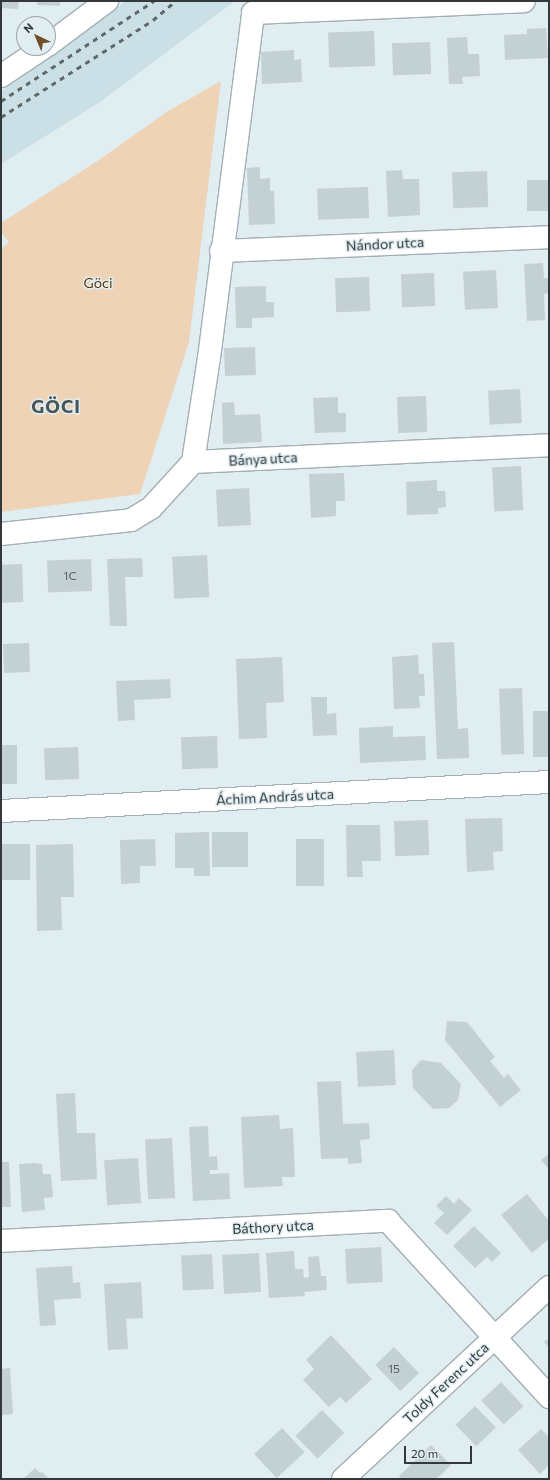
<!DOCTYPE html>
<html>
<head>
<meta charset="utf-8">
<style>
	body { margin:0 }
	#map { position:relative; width:550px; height:1480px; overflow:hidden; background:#e0edf1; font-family:Commissioner,sans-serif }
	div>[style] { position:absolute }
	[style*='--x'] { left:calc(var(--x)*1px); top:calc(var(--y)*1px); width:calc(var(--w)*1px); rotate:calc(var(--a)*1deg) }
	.built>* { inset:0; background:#cbe0e6 }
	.green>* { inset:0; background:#efd3b7 }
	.building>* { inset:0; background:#c3d0d4; transform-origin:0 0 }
	.roads { filter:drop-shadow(1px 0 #a3b0b3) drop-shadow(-1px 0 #a3b0b3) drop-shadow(0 1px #a3b0b3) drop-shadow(0 -1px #a3b0b3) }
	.minor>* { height:22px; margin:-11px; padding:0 11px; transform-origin:11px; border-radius:11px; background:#fff }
	.rail>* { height:3px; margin-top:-1.5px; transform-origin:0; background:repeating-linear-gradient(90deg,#61686a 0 5px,transparent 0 10px) }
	span { translate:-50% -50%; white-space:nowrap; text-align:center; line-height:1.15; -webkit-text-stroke:3px #e0edf1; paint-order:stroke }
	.number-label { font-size:12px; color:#575e60 }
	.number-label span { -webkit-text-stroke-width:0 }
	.street-label { font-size:14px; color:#33383a }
	.park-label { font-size:14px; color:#593402 }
	.district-label { font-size:18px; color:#4a5558; font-weight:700; letter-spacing:1px }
	.frame { position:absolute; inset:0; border:2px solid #33383a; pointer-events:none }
	.north { position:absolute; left:16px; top:16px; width:40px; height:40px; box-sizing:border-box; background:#e0edf1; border:1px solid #9ba5a8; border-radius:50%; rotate:316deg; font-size:11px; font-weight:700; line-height:16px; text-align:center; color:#33383a }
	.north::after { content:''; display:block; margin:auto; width:14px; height:18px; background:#714e28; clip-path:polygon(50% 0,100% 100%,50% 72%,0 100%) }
	.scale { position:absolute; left:404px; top:1446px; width:68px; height:18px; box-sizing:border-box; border:2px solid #33383a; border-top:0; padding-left:5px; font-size:12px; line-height:14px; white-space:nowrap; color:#33383a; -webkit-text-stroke:3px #e0edf1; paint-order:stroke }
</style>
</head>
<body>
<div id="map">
	<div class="built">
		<i style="clip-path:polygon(126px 1px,235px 1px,100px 102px,1px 164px,1px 91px,66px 47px)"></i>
	</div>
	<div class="green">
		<i style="clip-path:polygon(221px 81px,189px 342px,140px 494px,1px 512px,1px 249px,9px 242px,1px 232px,1px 223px,99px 160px,168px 111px)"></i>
	</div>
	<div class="building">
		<i style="clip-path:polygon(1px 1px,19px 1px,18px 9px,1px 8px)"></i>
		<i style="clip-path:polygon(37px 1px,60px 1px,60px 6px,37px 5px)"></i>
		<i style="clip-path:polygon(546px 28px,548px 58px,505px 60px,504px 35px,527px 34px,527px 29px)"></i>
		<i style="left:374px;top:31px;width:35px;height:46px;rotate:88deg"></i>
		<i style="clip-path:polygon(467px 37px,468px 54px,479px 54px,480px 76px,462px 77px,463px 84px,449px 84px,447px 38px)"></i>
		<i style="left:430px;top:42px;width:32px;height:38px;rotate:88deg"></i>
		<i style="clip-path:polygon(294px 50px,294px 60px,301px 59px,302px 82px,262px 84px,261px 52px)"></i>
		<i style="clip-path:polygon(260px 167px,260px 179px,270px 178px,270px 191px,274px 191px,275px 224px,249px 225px,247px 168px)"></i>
		<i style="clip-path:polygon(402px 170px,403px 179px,419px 179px,420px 215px,388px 217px,386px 171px)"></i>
		<i style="left:487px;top:171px;width:36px;height:35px;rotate:88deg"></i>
		<i style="left:549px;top:180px;width:31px;height:22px;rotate:90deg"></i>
		<i style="left:368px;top:187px;width:31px;height:51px;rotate:88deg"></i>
		<i style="clip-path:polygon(543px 263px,544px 278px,549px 278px,549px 293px,544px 294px,545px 320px,527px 321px,524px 264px)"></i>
		<i style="left:496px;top:270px;width:38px;height:33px;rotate:87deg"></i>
		<i style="left:434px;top:273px;width:33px;height:33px;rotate:88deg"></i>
		<i style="left:369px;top:277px;width:34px;height:34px;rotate:88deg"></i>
		<i style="clip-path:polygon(266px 286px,266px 302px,274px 302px,274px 317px,252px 318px,252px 328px,236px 328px,235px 287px)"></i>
		<i style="left:255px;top:347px;width:28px;height:31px;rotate:88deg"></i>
		<i style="left:520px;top:389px;width:34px;height:32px;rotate:87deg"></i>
		<i style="left:426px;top:396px;width:36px;height:29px;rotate:88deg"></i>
		<i style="clip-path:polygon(338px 397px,338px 413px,346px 413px,346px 432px,315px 433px,313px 398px)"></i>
		<i style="clip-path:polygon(234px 402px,235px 415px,260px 414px,262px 442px,223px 444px,222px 403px)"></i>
		<i style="left:521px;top:466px;width:44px;height:29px;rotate:87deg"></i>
		<i style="clip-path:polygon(344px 473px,345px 501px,336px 501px,336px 516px,311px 518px,309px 474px)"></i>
		<i style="clip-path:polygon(437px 480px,437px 491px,445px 491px,446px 507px,438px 508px,438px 514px,407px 515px,406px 482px)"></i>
		<i style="left:249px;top:488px;width:37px;height:33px;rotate:87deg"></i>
		<i style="left:207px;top:555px;width:42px;height:35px;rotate:87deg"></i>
		<i style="clip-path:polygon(142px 558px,143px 577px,125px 577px,127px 626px,110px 626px,107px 559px)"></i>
		<i style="left:91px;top:559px;width:32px;height:44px;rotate:88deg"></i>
		<i style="left:22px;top:564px;width:38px;height:21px;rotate:88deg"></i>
		<i style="clip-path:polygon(454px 642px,458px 729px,468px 728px,469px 758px,437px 759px,432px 643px)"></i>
		<i style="left:29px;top:643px;width:29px;height:26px;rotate:88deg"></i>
		<i style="clip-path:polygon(418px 655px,419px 674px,424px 674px,425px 696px,419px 696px,420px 708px,394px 709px,392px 657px)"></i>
		<i style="clip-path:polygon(282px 657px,284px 702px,266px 703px,267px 738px,239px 739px,236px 659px)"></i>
		<i style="clip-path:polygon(170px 679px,171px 698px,134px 700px,135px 720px,118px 721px,116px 681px)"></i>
		<i style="left:522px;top:688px;width:66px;height:23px;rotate:88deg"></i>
		<i style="clip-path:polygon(311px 697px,327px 697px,327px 714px,336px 713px,337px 735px,313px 736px)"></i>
		<i style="left:533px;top:711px;width:16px;height:46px"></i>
		<i style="clip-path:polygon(393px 726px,393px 737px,425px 736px,426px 760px,360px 763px,359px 728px)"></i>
		<i style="left:217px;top:736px;width:32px;height:36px;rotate:88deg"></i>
		<i style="left:1px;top:745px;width:16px;height:39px"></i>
		<i style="left:78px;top:747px;width:32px;height:34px;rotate:88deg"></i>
		<i style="clip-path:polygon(502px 818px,503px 851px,493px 852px,494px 870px,467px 872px,465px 819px)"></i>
		<i style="left:428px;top:820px;width:35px;height:34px;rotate:88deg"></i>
		<i style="clip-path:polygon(346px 825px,380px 825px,381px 861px,362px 861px,363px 877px,347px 877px)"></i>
		<i style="clip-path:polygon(209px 832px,210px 876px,194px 876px,194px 868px,175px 868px,175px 833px)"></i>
		<i style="left:212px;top:832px;width:36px;height:35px"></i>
		<i style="clip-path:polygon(155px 839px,156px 866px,140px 866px,140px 883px,121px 884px,120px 840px)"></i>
		<i style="left:296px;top:839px;width:28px;height:47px"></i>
		<i style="left:1px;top:844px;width:29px;height:36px"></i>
		<i style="clip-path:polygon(73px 844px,74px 897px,61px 897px,62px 930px,37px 931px,36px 845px)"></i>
		<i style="clip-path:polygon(447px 1021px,467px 1022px,495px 1057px,490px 1061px,504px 1078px,508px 1074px,521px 1090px,500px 1107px,445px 1040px)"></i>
		<i style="left:394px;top:1050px;width:35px;height:38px;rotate:87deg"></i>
		<i style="clip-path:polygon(421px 1060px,441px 1063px,461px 1084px,458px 1100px,449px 1108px,433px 1109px,413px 1088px,412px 1070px)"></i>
		<i style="clip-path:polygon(341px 1081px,343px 1124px,369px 1123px,370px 1139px,360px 1140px,362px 1163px,348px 1164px,348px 1158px,321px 1159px,317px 1082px)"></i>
		<i style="clip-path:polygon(75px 1093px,77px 1133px,95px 1133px,97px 1179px,61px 1181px,56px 1094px)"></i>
		<i style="clip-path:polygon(279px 1115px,280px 1129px,293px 1128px,295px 1177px,282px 1177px,283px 1186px,244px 1188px,241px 1117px)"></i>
		<i style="clip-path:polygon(208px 1126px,209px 1157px,217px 1156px,218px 1170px,210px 1170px,210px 1174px,229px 1173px,230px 1199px,193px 1201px,189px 1127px)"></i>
		<i style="left:172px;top:1138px;width:60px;height:27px;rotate:87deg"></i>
		<i style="clip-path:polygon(549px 1154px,549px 1169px,541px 1160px)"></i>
		<i style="left:138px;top:1158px;width:45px;height:34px;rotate:86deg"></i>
		<i style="clip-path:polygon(1px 1162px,9px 1162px,11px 1207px,1px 1207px)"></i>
		<i style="clip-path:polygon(35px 1163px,42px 1164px,43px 1174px,51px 1174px,53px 1197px,44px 1198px,45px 1210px,22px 1212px,19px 1164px)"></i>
		<i style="clip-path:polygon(527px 1194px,549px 1221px,549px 1239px,532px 1253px,501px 1215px)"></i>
		<i style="clip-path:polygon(446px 1196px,454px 1204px,459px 1198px,472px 1210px,447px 1235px,434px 1223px,444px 1213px,436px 1206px)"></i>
		<i style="clip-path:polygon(474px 1226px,501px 1253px,492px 1262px,487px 1257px,475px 1268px,453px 1246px)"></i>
		<i style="left:381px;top:1247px;width:35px;height:36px;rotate:87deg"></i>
		<i style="clip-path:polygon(294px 1251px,295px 1269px,303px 1269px,304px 1278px,309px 1277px,308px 1257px,319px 1256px,321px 1276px,326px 1276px,327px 1290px,304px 1292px,305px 1296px,269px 1298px,266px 1253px)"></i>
		<i style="left:259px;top:1253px;width:39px;height:37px;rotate:87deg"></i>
		<i style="left:212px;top:1254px;width:35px;height:31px;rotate:87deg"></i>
		<i style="clip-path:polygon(72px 1266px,73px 1283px,80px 1282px,81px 1298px,54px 1300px,56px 1325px,40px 1326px,36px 1268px)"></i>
		<i style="clip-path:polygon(141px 1282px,143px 1318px,126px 1319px,128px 1349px,108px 1350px,104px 1284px)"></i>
		<i style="clip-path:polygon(331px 1335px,372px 1379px,346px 1403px,340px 1397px,329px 1407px,303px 1380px,314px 1369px,306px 1360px)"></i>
		<i style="clip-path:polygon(549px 1338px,549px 1348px,544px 1342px)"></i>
		<i style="left:394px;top:1347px;width:36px;height:26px;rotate:46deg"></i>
		<i style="clip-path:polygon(10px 1368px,13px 1414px,1px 1415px,1px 1369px)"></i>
		<i style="left:501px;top:1382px;width:33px;height:27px;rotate:47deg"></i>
		<i style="left:475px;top:1406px;width:30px;height:27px;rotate:46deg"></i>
		<i style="left:322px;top:1410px;width:32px;height:37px;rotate:46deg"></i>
		<i style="left:282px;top:1428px;width:33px;height:38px;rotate:47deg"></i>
		<i style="clip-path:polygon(541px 1429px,549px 1437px,549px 1465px,540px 1474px,518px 1450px)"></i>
		<i style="clip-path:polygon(431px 1445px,451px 1465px,436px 1479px,401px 1479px,399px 1476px)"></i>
		<i style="clip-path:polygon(35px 1468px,40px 1473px,42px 1472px,49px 1479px,23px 1479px)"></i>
	</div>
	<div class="roads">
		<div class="minor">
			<i style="--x:48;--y:45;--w:74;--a:-36.7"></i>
			<i style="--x:1;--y:76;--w:50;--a:-33.7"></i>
			<i style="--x:221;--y:251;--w:328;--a:-2.4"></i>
			<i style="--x:193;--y:462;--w:105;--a:-81.3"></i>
			<i style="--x:209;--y:358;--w:348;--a:-82.7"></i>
			<i style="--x:253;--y:13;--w:271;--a:-2.5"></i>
			<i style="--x:1;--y:534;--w:131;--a:-6.1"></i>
			<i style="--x:131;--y:520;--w:23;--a:-31"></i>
			<i style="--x:151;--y:508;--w:62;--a:-47.6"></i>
			<i style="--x:193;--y:462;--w:356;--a:-2.7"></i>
			<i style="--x:1;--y:811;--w:549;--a:-3.03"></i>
			<i style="--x:1;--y:1241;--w:388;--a:-3"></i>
			<i style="--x:388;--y:1221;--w:239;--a:47.5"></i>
			<i style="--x:343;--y:1479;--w:282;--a:-43"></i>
		</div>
	</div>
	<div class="rail">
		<i style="--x:1;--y:101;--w:183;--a:-33.2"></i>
		<i style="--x:1;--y:117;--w:180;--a:-32.5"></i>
		<i style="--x:153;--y:20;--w:30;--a:-40"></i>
	</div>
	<div class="number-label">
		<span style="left:70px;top:576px">1C</span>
		<span style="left:394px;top:1369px">15</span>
	</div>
	<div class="street-label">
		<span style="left:385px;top:244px;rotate:-3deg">Nándor utca</span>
		<span style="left:263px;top:459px;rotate:-3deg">Bánya utca</span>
		<span style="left:275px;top:797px;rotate:-3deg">Áchim András utca</span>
		<span style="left:273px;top:1227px;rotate:-3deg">Báthory utca</span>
		<span style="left:446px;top:1383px;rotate:-43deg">Toldy Ferenc utca</span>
	</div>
	<div class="park-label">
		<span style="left:98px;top:283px">Göci</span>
	</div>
	<div class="district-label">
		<span style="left:56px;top:406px">GÖCI</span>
	</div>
	<div class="frame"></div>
	<div class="north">N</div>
	<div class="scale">20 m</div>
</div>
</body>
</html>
